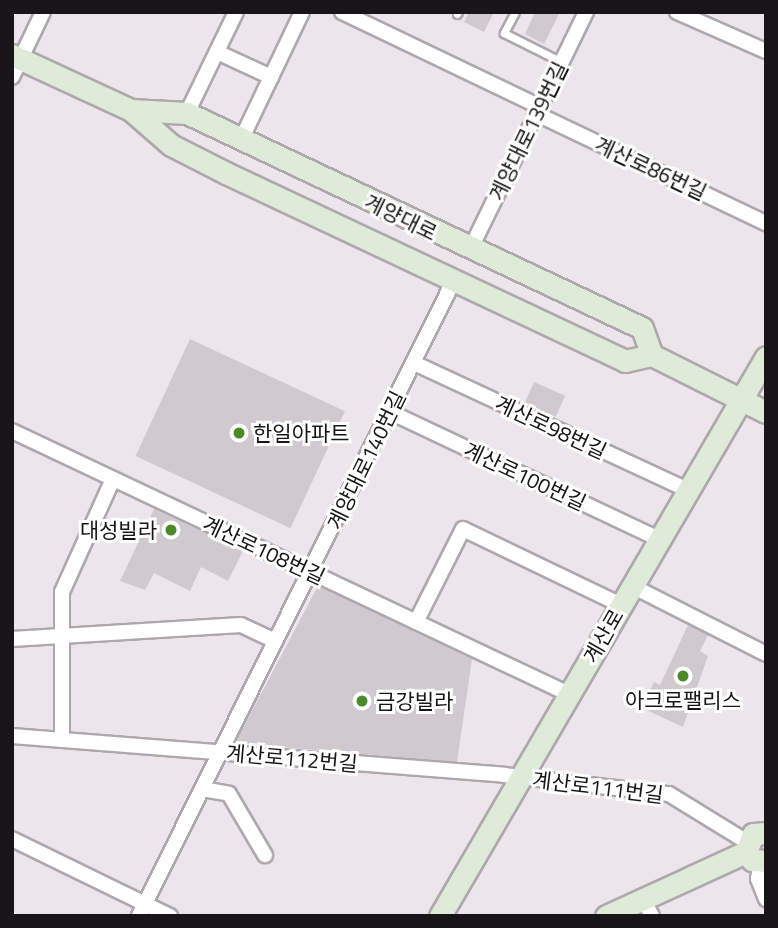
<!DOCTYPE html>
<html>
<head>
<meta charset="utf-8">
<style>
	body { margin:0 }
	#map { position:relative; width:778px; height:928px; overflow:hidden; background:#ece6eb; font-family:"Titillium Web","Noto Sans KR",sans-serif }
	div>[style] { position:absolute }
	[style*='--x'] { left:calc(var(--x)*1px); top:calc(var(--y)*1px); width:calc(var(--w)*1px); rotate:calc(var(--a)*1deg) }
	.building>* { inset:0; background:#d0cace; transform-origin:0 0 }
	.roads { filter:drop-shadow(2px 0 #aea8ad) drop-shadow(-2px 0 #aea8ad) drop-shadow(0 2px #aea8ad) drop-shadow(0 -2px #aea8ad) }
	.lane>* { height:7px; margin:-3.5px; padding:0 3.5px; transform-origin:3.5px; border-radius:3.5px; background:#fff }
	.street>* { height:14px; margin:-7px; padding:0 7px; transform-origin:7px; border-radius:7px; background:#fff }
	.secondary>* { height:21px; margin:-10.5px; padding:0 10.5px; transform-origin:10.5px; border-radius:10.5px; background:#deebd8 }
	.dots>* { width:19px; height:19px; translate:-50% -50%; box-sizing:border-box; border:4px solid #fff; border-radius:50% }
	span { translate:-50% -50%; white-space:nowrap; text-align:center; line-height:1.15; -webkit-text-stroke:6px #fff; paint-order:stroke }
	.street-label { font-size:21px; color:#171517 }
	.poi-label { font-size:21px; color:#171517 }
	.left { translate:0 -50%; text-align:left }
	.right { translate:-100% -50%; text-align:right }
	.frame { position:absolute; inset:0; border:14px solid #171517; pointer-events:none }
</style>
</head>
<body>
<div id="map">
	<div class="building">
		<i style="clip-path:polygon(469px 12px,494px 12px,484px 32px,464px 22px)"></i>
		<i style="clip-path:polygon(535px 12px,560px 12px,544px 44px,525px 34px)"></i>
		<i style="left:190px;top:339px;width:171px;height:129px;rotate:25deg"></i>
		<i style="left:534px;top:382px;width:34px;height:23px;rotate:24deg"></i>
		<i style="clip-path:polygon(154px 509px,243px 551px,228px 581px,201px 567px,190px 591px,154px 573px,145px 590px,120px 581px)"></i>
		<i style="clip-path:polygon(318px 586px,472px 659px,457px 762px,235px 743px)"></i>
		<i style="clip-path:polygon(688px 625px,708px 635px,700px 651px,708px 656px,683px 727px,642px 708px,654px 682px,660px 685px)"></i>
	</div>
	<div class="roads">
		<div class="lane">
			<i style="--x:515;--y:12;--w:24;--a:118"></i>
			<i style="--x:504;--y:33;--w:65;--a:26.6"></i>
			<i style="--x:457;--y:14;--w:2;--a:-63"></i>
		</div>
		<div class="street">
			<i style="--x:342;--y:12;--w:220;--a:25.6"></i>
			<i style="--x:677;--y:12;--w:97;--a:23.7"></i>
			<i style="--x:217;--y:52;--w:60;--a:24.8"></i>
			<i style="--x:12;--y:77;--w:72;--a:-64.5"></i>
			<i style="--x:187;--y:113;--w:112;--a:-64.1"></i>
			<i style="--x:537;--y:114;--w:254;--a:25.5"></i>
			<i style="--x:241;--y:140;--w:142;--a:-64.5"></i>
			<i style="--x:470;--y:250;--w:265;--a:-64"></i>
			<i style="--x:414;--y:363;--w:302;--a:24.9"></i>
			<i style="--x:390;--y:412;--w:297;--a:25.3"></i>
			<i style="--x:12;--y:431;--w:616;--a:25.28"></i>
			<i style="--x:632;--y:586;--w:150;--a:26.9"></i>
			<i style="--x:416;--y:622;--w:104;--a:-63.2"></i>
			<i style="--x:463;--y:529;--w:175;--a:25.7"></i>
			<i style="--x:12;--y:639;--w:229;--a:-3.5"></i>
			<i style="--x:241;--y:625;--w:38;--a:25"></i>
			<i style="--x:12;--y:736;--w:494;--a:4.5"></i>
			<i style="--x:504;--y:775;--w:166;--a:6.6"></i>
			<i style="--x:669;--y:794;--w:92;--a:31.6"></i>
			<i style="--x:62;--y:740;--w:148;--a:-90"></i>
			<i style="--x:62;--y:592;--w:124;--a:-65.7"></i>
			<i style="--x:202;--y:789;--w:27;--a:10"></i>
			<i style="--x:229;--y:794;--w:71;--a:59.5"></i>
			<i style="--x:12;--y:839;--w:176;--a:26"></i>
			<i style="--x:761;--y:863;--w:16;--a:101"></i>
			<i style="--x:758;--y:879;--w:22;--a:68"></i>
			<i style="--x:643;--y:899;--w:19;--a:62"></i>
			<i style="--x:139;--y:916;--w:712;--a:-63.65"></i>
		</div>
		<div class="secondary">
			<i style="--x:12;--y:55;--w:131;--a:24.8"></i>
			<i style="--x:131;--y:110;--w:53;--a:41.2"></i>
			<i style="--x:171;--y:145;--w:62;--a:27"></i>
			<i style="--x:226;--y:173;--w:441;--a:25.2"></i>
			<i style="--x:625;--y:361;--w:28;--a:-13"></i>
			<i style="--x:652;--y:355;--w:127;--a:26.6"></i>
			<i style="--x:131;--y:110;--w:56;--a:3.1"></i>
			<i style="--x:187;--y:113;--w:503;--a:25.29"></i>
			<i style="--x:642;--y:328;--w:29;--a:70"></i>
			<i style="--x:766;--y:833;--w:13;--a:176"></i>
			<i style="--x:753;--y:834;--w:19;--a:111"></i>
			<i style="--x:746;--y:852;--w:10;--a:53"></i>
			<i style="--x:752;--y:860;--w:14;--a:4"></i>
			<i style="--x:440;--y:916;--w:647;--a:-59.75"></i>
			<i style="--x:606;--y:916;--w:154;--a:-24.6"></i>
		</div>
	</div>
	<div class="dots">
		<i style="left:239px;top:433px;background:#4c8929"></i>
		<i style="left:171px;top:530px;background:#4c8929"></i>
		<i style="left:683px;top:676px;background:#4c8929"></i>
		<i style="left:362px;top:701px;background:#4c8929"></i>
	</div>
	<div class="street-label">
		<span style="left:528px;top:131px;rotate:-64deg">계양대로139번길</span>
		<span style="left:651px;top:168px;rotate:25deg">계산로86번길</span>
		<span style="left:401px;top:217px;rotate:26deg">계양대로</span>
		<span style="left:551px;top:427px;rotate:25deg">계산로98번길</span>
		<span style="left:366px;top:460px;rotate:-64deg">계양대로140번길</span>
		<span style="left:525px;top:476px;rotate:25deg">계산로100번길</span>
		<span style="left:264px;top:550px;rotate:25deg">계산로108번길</span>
		<span style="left:603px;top:636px;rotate:-60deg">계산로</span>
		<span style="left:292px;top:758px;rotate:5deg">계산로112번길</span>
		<span style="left:598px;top:787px;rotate:7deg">계산로111번길</span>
	</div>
	<div class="poi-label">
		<span class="left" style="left:253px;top:433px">한일아파트</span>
		<span class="right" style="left:157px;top:530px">대성빌라</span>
		<span style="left:683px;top:700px">아크로팰리스</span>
		<span class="left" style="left:376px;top:701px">금강빌라</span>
	</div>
	<div class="frame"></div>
</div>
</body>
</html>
